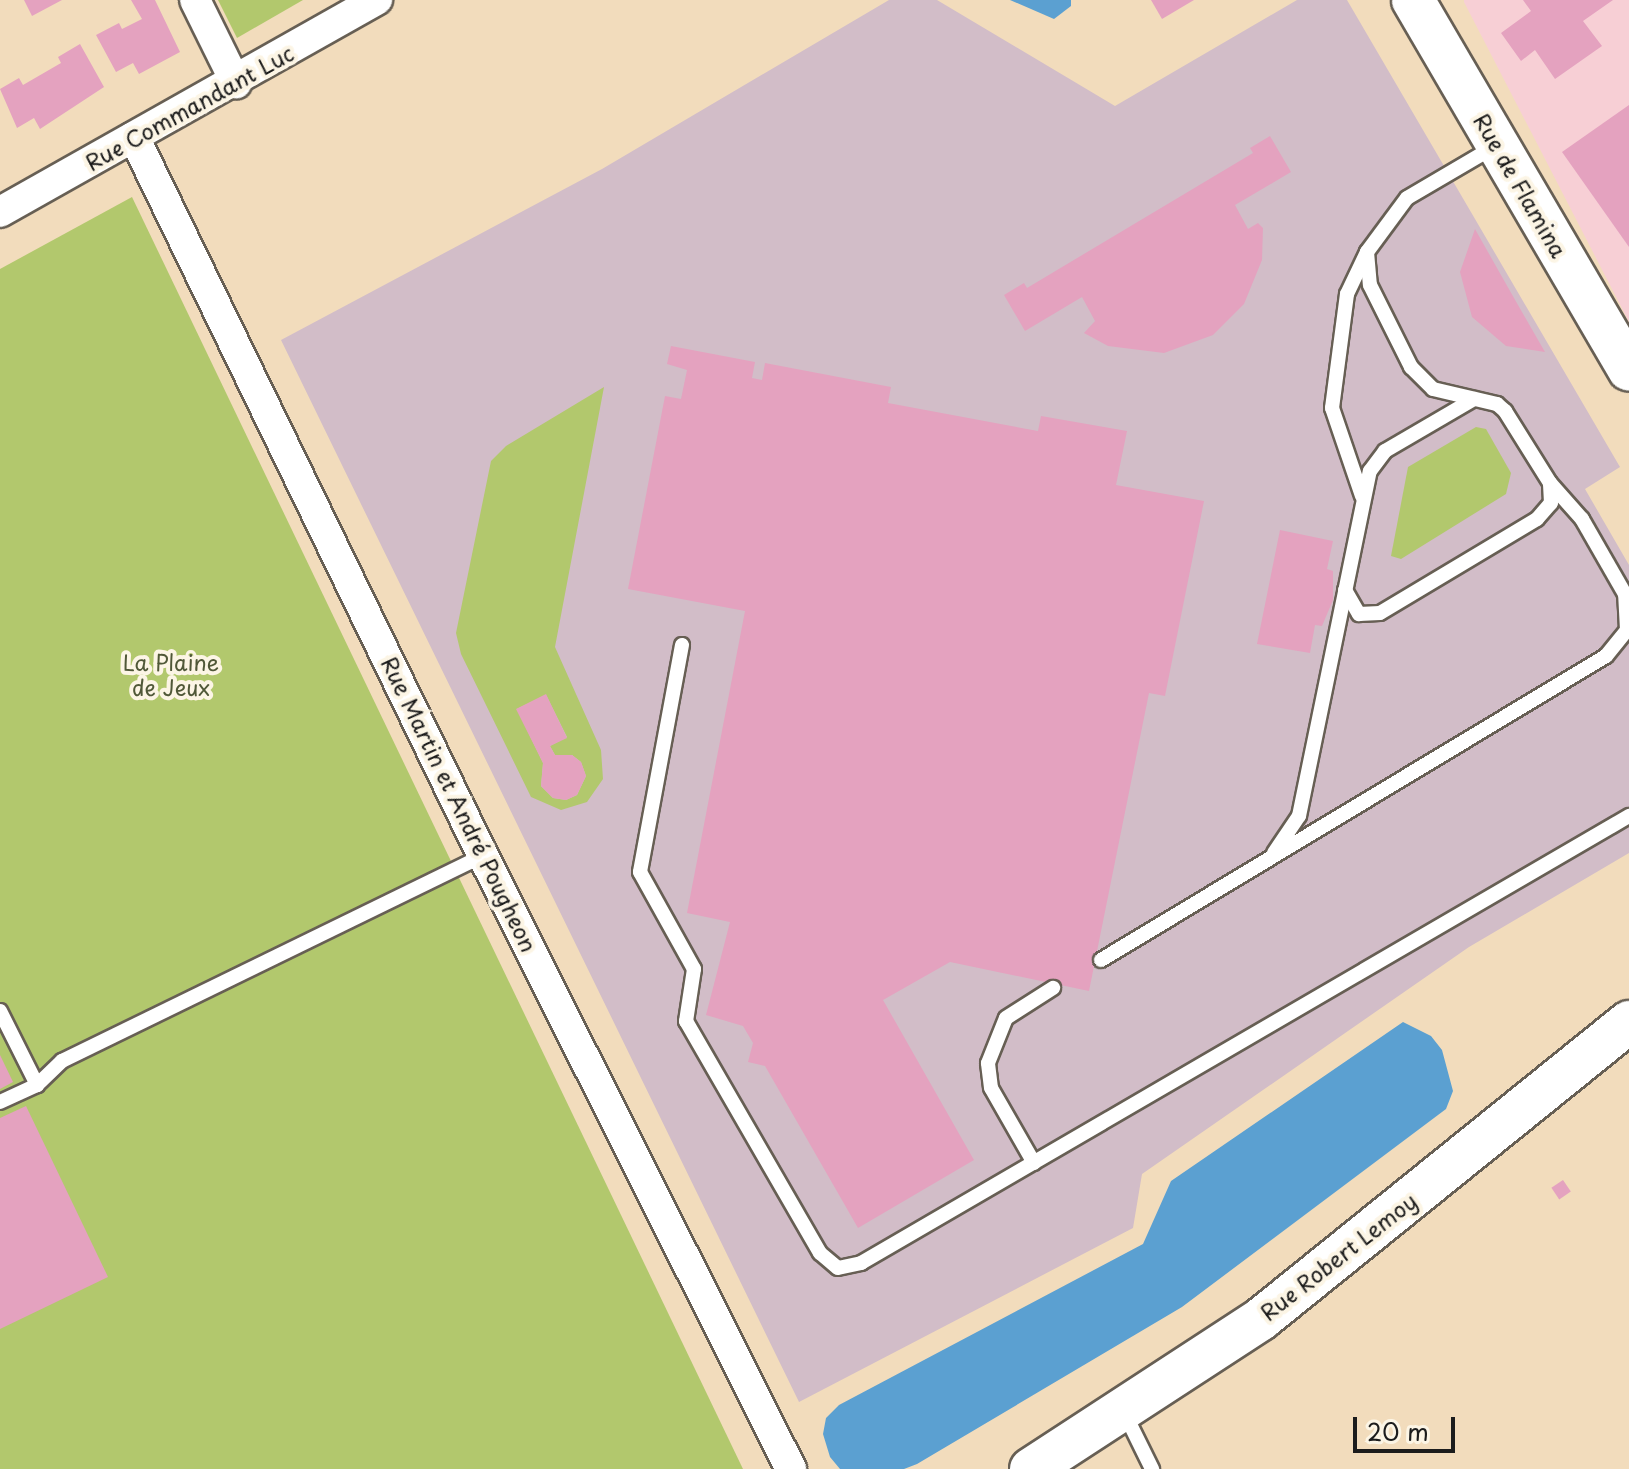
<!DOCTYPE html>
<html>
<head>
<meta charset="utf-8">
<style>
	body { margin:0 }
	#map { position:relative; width:1629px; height:1469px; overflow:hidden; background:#f2dcbc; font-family:"Playpen Sans",sans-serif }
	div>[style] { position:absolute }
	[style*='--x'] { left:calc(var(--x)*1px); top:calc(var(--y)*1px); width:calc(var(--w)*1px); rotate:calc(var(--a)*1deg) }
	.built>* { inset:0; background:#f7cfd5 }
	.industrial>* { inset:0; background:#d2bdc8 }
	.green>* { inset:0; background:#b2c86d }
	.water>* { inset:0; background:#5ba0d1 }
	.building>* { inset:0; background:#e4a2bf; transform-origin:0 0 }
	.roads { filter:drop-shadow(2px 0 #675f54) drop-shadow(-2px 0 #675f54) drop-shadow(0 2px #675f54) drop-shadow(0 -2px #675f54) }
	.lane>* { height:14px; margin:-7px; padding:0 7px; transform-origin:7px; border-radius:7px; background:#fff }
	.street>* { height:30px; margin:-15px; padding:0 15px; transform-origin:15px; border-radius:15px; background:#fff }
	.secondary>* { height:42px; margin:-21px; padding:0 21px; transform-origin:21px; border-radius:21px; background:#fff }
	span { translate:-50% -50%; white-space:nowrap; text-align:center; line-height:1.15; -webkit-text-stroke:8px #fcf5e5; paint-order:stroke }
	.street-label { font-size:22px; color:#1c1c1c }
	.park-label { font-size:22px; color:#505838 }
	.scale { position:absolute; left:1353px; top:1417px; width:102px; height:36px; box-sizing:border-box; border:4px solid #1c1c1c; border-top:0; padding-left:10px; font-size:24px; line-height:28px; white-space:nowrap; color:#1c1c1c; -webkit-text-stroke:6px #fcf5e5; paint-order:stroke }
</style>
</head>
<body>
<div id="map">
	<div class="built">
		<i style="clip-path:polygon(1464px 0,1629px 0,1629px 322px,1464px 2px)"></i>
	</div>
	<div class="industrial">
		<i style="clip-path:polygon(889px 0,937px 0,1115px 106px,1297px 0,1347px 0,1620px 467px,1585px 489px,1629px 565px,1629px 853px,1469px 947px,1142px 1174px,1133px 1228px,799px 1402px,281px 340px,602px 169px)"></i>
	</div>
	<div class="green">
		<i style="clip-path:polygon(218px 0,303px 0,237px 38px)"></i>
		<i style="clip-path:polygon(132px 197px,743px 1469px,0 1469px,0 269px)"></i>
		<i style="clip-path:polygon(evenodd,604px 387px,555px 647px,601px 750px,603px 779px,587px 802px,561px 810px,531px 797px,461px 654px,456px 633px,491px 461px,506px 446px,604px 387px,546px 695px,567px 737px,550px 746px,555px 755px,572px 755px,581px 762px,586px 776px,577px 795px,566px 800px,553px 798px,541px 786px,543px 763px,517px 709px,546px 695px)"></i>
		<i style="clip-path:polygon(1476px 427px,1486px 429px,1511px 473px,1506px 494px,1401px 559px,1391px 556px,1408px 467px)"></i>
	</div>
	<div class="water">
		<i style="clip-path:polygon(1010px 0,1071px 0,1071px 6px,1054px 19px)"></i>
		<i style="clip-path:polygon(1403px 1022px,1431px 1036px,1442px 1050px,1453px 1091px,1446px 1109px,1182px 1307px,917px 1464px,904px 1469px,840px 1469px,830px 1457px,823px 1434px,826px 1418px,839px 1405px,1143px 1244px,1171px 1181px)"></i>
	</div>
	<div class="building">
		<i style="clip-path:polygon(24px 0,62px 0,32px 16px)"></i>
		<i style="clip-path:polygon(131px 0,155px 0,180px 52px,139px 74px,133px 63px,116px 72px,96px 35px,119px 23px,122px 29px,142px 19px)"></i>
		<i style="clip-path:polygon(1151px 0,1194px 0,1162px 19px)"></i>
		<i style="clip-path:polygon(1523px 0,1613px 0,1583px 21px,1602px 46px,1555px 79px,1535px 50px,1521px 61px,1501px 33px,1531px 11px)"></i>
		<i style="clip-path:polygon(80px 44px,104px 87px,40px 129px,34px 118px,17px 128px,0 89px,19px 78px,23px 85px,61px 63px,58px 57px)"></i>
		<i style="clip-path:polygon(1629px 105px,1629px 247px,1562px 152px)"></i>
		<i style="clip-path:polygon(1270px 136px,1291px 172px,1235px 205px,1248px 229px,1258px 223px,1263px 228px,1262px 260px,1244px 304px,1213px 335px,1164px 353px,1108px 346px,1084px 333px,1095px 321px,1082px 297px,1025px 331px,1004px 295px,1024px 283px,1027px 288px,1253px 153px,1250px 148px)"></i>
		<i style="clip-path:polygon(1475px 229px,1510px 291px,1545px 352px,1506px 346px,1472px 317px,1460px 272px)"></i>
		<i style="clip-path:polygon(671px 346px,755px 362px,752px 378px,762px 380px,765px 363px,891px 387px,888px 403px,1038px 431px,1041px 416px,1127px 431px,1116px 485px,1204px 501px,1165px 696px,1149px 693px,1089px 991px,950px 962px,883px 1000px,974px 1160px,858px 1228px,765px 1066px,748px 1062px,753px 1043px,743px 1026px,706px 1015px,730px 922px,687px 913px,745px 611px,628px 589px,665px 396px,681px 399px,687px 370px,667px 364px)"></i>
		<i style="clip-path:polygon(1280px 530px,1333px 541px,1327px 569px,1333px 571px,1333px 600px,1322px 626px,1315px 625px,1310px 653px,1257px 644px)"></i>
		<i style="clip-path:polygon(546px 694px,567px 738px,550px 746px,555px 755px,572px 755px,581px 762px,586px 776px,577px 795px,566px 800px,553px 798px,541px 786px,543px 763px,516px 709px)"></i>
		<i style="clip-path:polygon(0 1055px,13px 1082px,0 1089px)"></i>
		<i style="clip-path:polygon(26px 1106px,108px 1277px,0 1329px,0 1118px)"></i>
		<i style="left:1563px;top:1180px;width:14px;height:14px;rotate:56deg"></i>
	</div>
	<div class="roads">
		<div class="lane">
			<i style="--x:1367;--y:252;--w:33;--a:85"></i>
			<i style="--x:1370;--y:285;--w:92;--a:63.4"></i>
			<i style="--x:1411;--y:367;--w:31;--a:45"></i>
			<i style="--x:1433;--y:389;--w:66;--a:13.2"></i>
			<i style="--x:1497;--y:404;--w:11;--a:41"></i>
			<i style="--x:1505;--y:411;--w:85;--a:58"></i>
			<i style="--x:1550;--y:483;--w:48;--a:48.4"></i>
			<i style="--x:1582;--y:519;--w:95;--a:60.2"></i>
			<i style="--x:1362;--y:496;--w:93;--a:-108.8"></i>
			<i style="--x:1332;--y:408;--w:115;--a:-82.5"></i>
			<i style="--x:1347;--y:294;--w:47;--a:-64.5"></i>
			<i style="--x:1367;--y:252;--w:67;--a:-53.5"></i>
			<i style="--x:1407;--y:198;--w:101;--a:-30.4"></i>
			<i style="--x:1345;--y:590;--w:28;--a:60"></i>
			<i style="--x:1359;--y:614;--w:21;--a:-3"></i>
			<i style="--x:1380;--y:613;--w:183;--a:-30.9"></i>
			<i style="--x:1537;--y:519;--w:21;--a:-49"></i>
			<i style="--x:1551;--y:503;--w:20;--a:-93"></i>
			<i style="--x:682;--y:645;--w:231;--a:100.5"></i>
			<i style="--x:640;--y:872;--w:111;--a:60.9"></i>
			<i style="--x:694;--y:969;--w:53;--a:98.7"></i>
			<i style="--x:686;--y:1021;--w:268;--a:60"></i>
			<i style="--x:820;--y:1253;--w:23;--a:40"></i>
			<i style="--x:838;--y:1268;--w:24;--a:-12"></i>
			<i style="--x:861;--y:1263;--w:889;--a:-30.2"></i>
			<i style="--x:1274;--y:853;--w:45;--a:-56"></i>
			<i style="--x:1299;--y:816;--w:352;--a:-78.4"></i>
			<i style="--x:1370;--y:471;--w:25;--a:-53"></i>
			<i style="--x:1385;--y:451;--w:103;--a:-30.3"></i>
			<i style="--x:1101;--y:960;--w:589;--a:-31.05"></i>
			<i style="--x:1606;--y:656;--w:33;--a:-51"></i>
			<i style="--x:1627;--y:630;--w:36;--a:-93"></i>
			<i style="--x:0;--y:1011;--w:83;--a:63.4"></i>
			<i style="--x:0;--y:1102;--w:41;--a:-24.7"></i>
			<i style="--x:37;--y:1085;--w:35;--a:-44"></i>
			<i style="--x:62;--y:1061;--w:468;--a:-26"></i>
			<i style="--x:1034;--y:1163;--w:86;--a:-119.8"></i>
			<i style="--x:991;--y:1088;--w:25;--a:-97"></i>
			<i style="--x:988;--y:1063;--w:48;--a:-68.2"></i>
			<i style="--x:1006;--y:1018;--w:56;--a:-32.6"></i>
			<i style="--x:1124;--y:1412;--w:64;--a:63.8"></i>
		</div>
		<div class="street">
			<i style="--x:195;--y:0;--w:93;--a:63.7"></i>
			<i style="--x:134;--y:137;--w:799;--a:64.11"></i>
			<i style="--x:483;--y:856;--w:686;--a:63.32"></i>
			<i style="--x:0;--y:212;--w:433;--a:-29.4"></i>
		</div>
		<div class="secondary">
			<i style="--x:1413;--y:0;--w:428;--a:59.7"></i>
			<i style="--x:1031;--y:1469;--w:275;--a:-33.1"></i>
			<i style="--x:1261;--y:1319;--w:473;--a:-38.9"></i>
		</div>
	</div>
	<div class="street-label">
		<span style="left:189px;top:107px;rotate:-29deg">Rue Commandant Luc</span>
		<span style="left:1521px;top:185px;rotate:60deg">Rue de Flamina</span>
		<span style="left:460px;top:804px;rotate:64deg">Rue Martin et André Pougheon</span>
		<span style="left:1338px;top:1256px;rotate:-38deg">Rue Robert Lemoy</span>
	</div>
	<div class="park-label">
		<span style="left:171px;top:674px">La Plaine<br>de Jeux</span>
	</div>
	<div class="scale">20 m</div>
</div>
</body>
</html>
